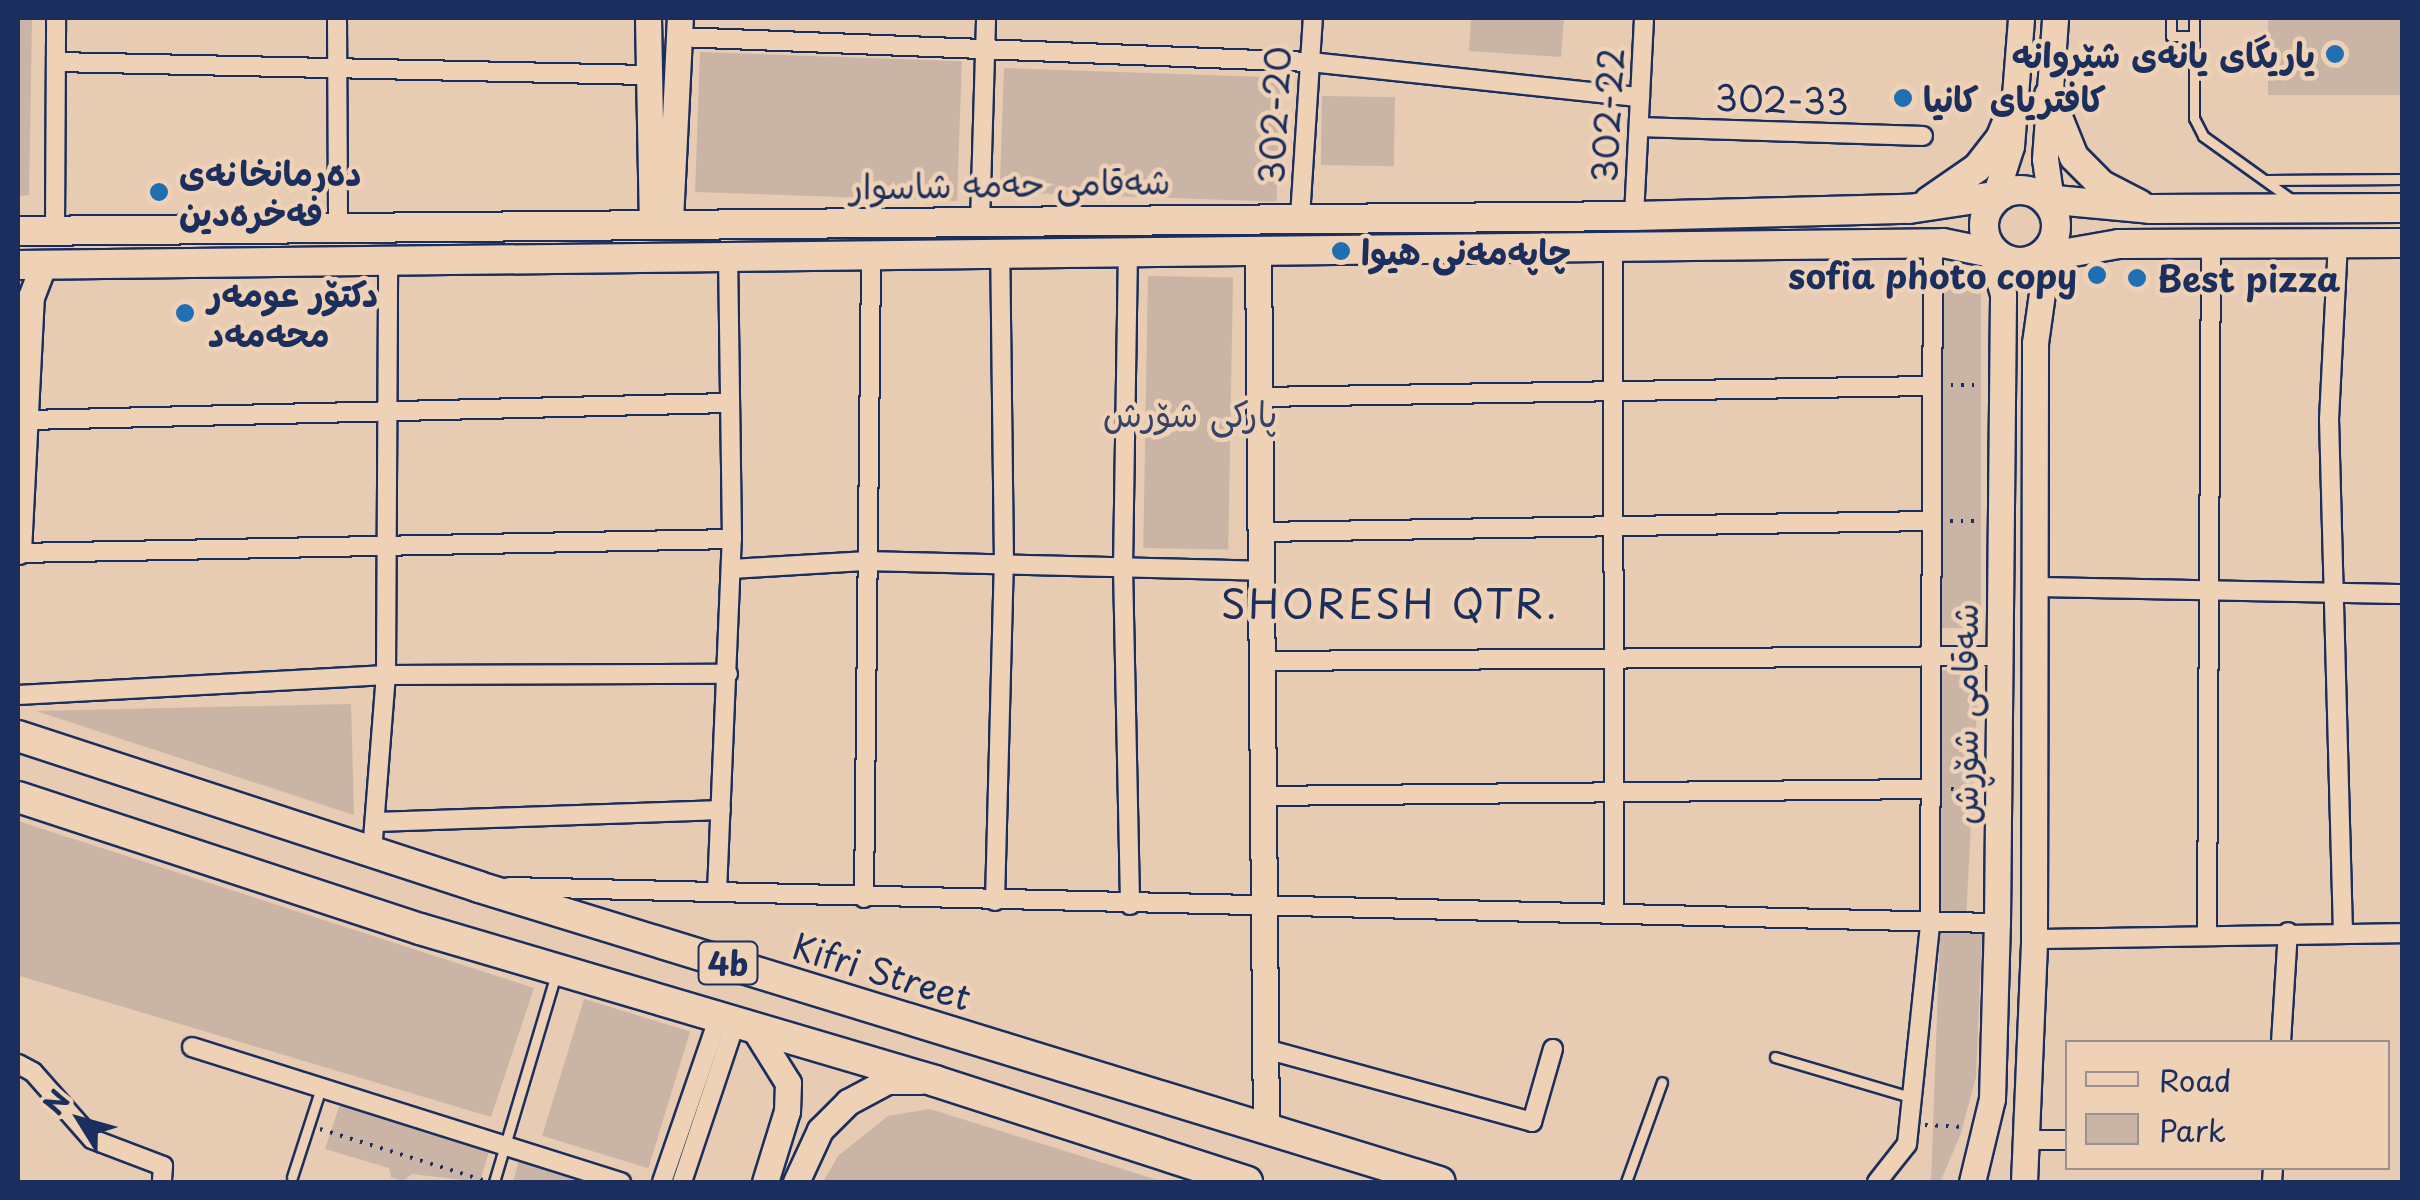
<!DOCTYPE html>
<html>
<head>
<meta charset="utf-8">
<style>
	body { margin:0 }
	#map { position:relative; width:2420px; height:1200px; overflow:hidden; background:#e7cbb2; font-family:"Playpen Sans","Playpen Sans Arabic",sans-serif }
	div>[style] { position:absolute }
	[style*='--x'] { left:calc(var(--x)*1px); top:calc(var(--y)*1px); width:calc(var(--w)*1px); rotate:calc(var(--a)*1deg) }
	.green>* { inset:0; background:#c9b4a6; transform-origin:0 0 }
	.path>* { height:4px; margin-top:-2px; transform-origin:0; background:repeating-linear-gradient(90deg,#1b2f5e 0 2.5px,transparent 0 10.5px) }
	.roads { filter:drop-shadow(2px 0 #1b2f5e) drop-shadow(-2px 0 #1b2f5e) drop-shadow(0 2px #1b2f5e) drop-shadow(0 -2px #1b2f5e) }
	.lane>* { height:9px; margin:-4.5px; padding:0 4.5px; transform-origin:4.5px; border-radius:4.5px; background:#efd2b6 }
	.street>* { height:18px; margin:-9px; padding:0 9px; transform-origin:9px; border-radius:9px; background:#efd2b6 }
	.secondary>* { height:25px; margin:-12.5px; padding:0 12.5px; transform-origin:12.5px; border-radius:12.5px; background:#efd2b6 }
	.primary>* { height:28px; margin:-14px; padding:0 14px; transform-origin:14px; border-radius:14px; background:#efd2b6 }
	.primary>.ring { margin:-14px; padding:0; box-sizing:content-box; background:none; border:28px solid #efd2b6; border-radius:50% }
	.highway>* { height:30px; margin:-15px; padding:0 15px; transform-origin:15px; border-radius:15px; background:#efd2b6 }
	.dots>* { width:28px; height:28px; translate:-50% -50%; box-sizing:border-box; border:5px solid #efd2b6; border-radius:50% }
	span { translate:-50% -50%; white-space:nowrap; text-align:center; line-height:1.15; -webkit-text-stroke:9px #efd2b6; paint-order:stroke }
	.shield-label span { padding:2px 8px; background:#efd2b6; border:2px solid; border-radius:8px; -webkit-text-stroke-width:0 }
	.shield-label { font-size:32px; color:#1b2f5e; font-weight:700 }
	.poi-label { font-size:35px; color:#1b2f5e; font-weight:700 }
	.right { translate:-100% -50%; text-align:right }
	.left { translate:0 -50%; text-align:left }
	.street-label { font-size:35px; color:#1b2f5e }
	.park-label { font-size:35px; color:#354369 }
	.quarter-label { font-size:40px; color:#1b2f5e; letter-spacing:2.5px }
	.frame { position:absolute; inset:0; border:20px solid #1b2f5e; pointer-events:none }
	.legend { position:absolute; left:2065px; top:1040px; width:325px; height:130px; box-sizing:border-box; background:#efd2b6; border:2px solid #9a9193; margin:0; padding:12px 18px; list-style:none; font-size:30px; color:#1b2f5e }
	.legend li { display:flex; align-items:center; gap:20px; height:50px }
	.legend b { width:50px; border:2px solid #9a9193 }
	.north { position:absolute; left:30px; top:1070px; width:100px; height:100px; -webkit-text-stroke:8px #efd2b6; paint-order:stroke; rotate:307deg; font-size:28px; font-weight:700; line-height:40px; text-align:center; color:#1b2f5e }
	.north::after { content:''; display:block; margin:auto; width:35px; height:45px; background:#1b2f5e; clip-path:polygon(50% 0,100% 100%,50% 72%,0 100%) }
</style>
</head>
<body>
<div id="map">
	<div class="green">
		<i style="clip-path:polygon(18px 18px,32px 18px,29px 195px,18px 196px)"></i>
		<i style="clip-path:polygon(1471px 18px,1564px 18px,1561px 57px,1469px 51px)"></i>
		<i style="left:2268px;top:18px;width:134px;height:77px"></i>
		<i style="left:700px;top:52px;width:262px;height:140px;rotate:2deg"></i>
		<i style="left:1004px;top:68px;width:277px;height:124px;rotate:2deg"></i>
		<i style="left:1322px;top:96px;width:73px;height:69px;rotate:1deg"></i>
		<i style="left:1939px;top:273px;width:42px;height:355px"></i>
		<i style="left:1148px;top:276px;width:85px;height:272px;rotate:1deg"></i>
		<i style="left:1940px;top:670px;width:39px;height:240px;rotate:3deg"></i>
		<i style="clip-path:polygon(351px 704px,354px 815px,36px 711px)"></i>
		<i style="clip-path:polygon(18px 821px,534px 988px,491px 1117px,20px 976px)"></i>
		<i style="clip-path:polygon(1940px 933px,1982px 933px,1976px 1077px,1960px 1136px,1940px 1182px,1931px 1182px)"></i>
		<i style="left:584px;top:999px;width:111px;height:143px;rotate:17deg"></i>
		<i style="clip-path:polygon(340px 1104px,489px 1151px,480px 1182px,412px 1174px,403px 1181px,391px 1177px,389px 1168px,325px 1149px)"></i>
		<i style="clip-path:polygon(930px 1109px,1065px 1151px,1164px 1182px,823px 1182px,838px 1156px,888px 1116px)"></i>
		<i style="clip-path:polygon(519px 1160px,587px 1182px,513px 1182px)"></i>
	</div>
	<div class="path">
		<i style="--x:1951;--y:385;--w:30;--a:0"></i>
		<i style="--x:1950;--y:521;--w:31;--a:0"></i>
		<i style="--x:1951;--y:789;--w:25;--a:2"></i>
		<i style="--x:1925;--y:1125;--w:40;--a:2.9"></i>
		<i style="--x:320;--y:1129;--w:171;--a:17.4"></i>
	</div>
	<div class="roads">
		<div class="lane">
			<i style="--x:2171;--y:18;--w:18;--a:90"></i>
			<i style="--x:2171;--y:36;--w:23;--a:0"></i>
			<i style="--x:2194;--y:18;--w:100;--a:90"></i>
			<i style="--x:2194;--y:118;--w:20;--a:63"></i>
			<i style="--x:2203;--y:136;--w:110;--a:35.7"></i>
			<i style="--x:2267;--y:180;--w:135;--a:-0.4"></i>
			<i style="--x:1775;--y:1057;--w:144;--a:16.5"></i>
			<i style="--x:292;--y:1177;--w:94;--a:-72"></i>
			<i style="--x:494;--y:1182;--w:214;--a:-73.4"></i>
			<i style="--x:1626;--y:1182;--w:106;--a:-70.2"></i>
		</div>
		<div class="street">
			<i style="--x:337;--y:18;--w:205;--a:89.7"></i>
			<i style="--x:679;--y:37;--w:631;--a:2.27"></i>
			<i style="--x:1310;--y:62;--w:332;--a:6.1"></i>
			<i style="--x:56;--y:62;--w:591;--a:1.26"></i>
			<i style="--x:1639;--y:127;--w:284;--a:1.8"></i>
			<i style="--x:1634;--y:216;--w:198;--a:-87.1"></i>
			<i style="--x:1300;--y:217;--w:199;--a:-86.3"></i>
			<i style="--x:980;--y:223;--w:205;--a:-88.3"></i>
			<i style="--x:55;--y:230;--w:212;--a:-89.7"></i>
			<i style="--x:2338;--y:242;--w:177;--a:92.9"></i>
			<i style="--x:2329;--y:419;--w:513;--a:88.44"></i>
			<i style="--x:1613;--y:248;--w:663;--a:89.91"></i>
			<i style="--x:1128;--y:250;--w:317;--a:90.9"></i>
			<i style="--x:1123;--y:567;--w:338;--a:88.8"></i>
			<i style="--x:1259;--y:397;--w:672;--a:-0.94"></i>
			<i style="--x:28;--y:420;--w:700;--a:-1.39"></i>
			<i style="--x:1260;--y:532;--w:671;--a:-0.94"></i>
			<i style="--x:18;--y:553;--w:714;--a:-1.12"></i>
			<i style="--x:731;--y:569;--w:133;--a:-3.4"></i>
			<i style="--x:864;--y:561;--w:396;--a:1.4"></i>
			<i style="--x:2035;--y:587;--w:367;--a:1.1"></i>
			<i style="--x:1260;--y:661;--w:739;--a:-0.39"></i>
			<i style="--x:18;--y:695;--w:369;--a:-3.1"></i>
			<i style="--x:386;--y:675;--w:342;--a:-0.2"></i>
			<i style="--x:1260;--y:796;--w:671;--a:-0.6"></i>
			<i style="--x:378;--y:822;--w:343;--a:-2"></i>
			<i style="--x:372;--y:852;--w:178;--a:-85.5"></i>
			<i style="--x:386;--y:675;--w:417;--a:-89.7"></i>
			<i style="--x:509;--y:887;--w:1488;--a:1.39"></i>
			<i style="--x:717;--y:892;--w:353;--a:-87.6"></i>
			<i style="--x:732;--y:539;--w:280;--a:-90.8"></i>
			<i style="--x:864;--y:898;--w:640;--a:-89.37"></i>
			<i style="--x:995;--y:901;--w:337;--a:-88.5"></i>
			<i style="--x:1004;--y:564;--w:311;--a:-90.7"></i>
			<i style="--x:2207;--y:932;--w:688;--a:-89.67"></i>
			<i style="--x:2034;--y:939;--w:368;--a:-0.9"></i>
			<i style="--x:2281;--y:1042;--w:110;--a:-86.4"></i>
			<i style="--x:192;--y:1047;--w:450;--a:17.5"></i>
			<i style="--x:1262;--y:1048;--w:280;--a:15.3"></i>
			<i style="--x:1532;--y:1122;--w:76;--a:-74"></i>
			<i style="--x:18;--y:1064;--w:17;--a:28"></i>
			<i style="--x:33;--y:1072;--w:89;--a:48.6"></i>
			<i style="--x:92;--y:1139;--w:76;--a:20.8"></i>
			<i style="--x:163;--y:1166;--w:16;--a:94"></i>
			<i style="--x:2026;--y:1140;--w:42;--a:0"></i>
			<i style="--x:662;--y:1182;--w:176;--a:-71"></i>
			<i style="--x:682;--y:1182;--w:170;--a:-71.5"></i>
			<i style="--x:1877;--y:1182;--w:48;--a:-51.7"></i>
			<i style="--x:1907;--y:1144;--w:221;--a:-84"></i>
			<i style="--x:1930;--y:924;--w:681;--a:-89.75"></i>
			<i style="--x:2272;--y:1182;--w:14;--a:-86"></i>
		</div>
		<div class="secondary">
			<i style="--x:648;--y:18;--w:204;--a:88.9"></i>
			<i style="--x:1993;--y:202;--w:59;--a:-72.2"></i>
			<i style="--x:2011;--y:146;--w:128;--a:-85.5"></i>
			<i style="--x:2052;--y:208;--w:49;--a:-98.1"></i>
			<i style="--x:2045;--y:159;--w:141;--a:-85.9"></i>
			<i style="--x:670;--y:220;--w:202;--a:-87.2"></i>
			<i style="--x:1258;--y:251;--w:876;--a:89.48"></i>
			<i style="--x:18;--y:551;--w:254;--a:-87.1"></i>
			<i style="--x:31;--y:297;--w:34;--a:-69"></i>
			<i style="--x:753;--y:1027;--w:66;--a:58"></i>
			<i style="--x:788;--y:1083;--w:28;--a:92"></i>
			<i style="--x:787;--y:1111;--w:74;--a:107.2"></i>
			<i style="--x:796;--y:1182;--w:57;--a:-65.2"></i>
			<i style="--x:820;--y:1130;--w:40;--a:-45"></i>
			<i style="--x:848;--y:1102;--w:44;--a:-28.3"></i>
			<i style="--x:887;--y:1081;--w:33;--a:0"></i>
			<i style="--x:1972;--y:1182;--w:85;--a:-76.5"></i>
			<i style="--x:1992;--y:1099;--w:176;--a:-88.4"></i>
			<i style="--x:1997;--y:923;--w:629;--a:-89.45"></i>
			<i style="--x:2003;--y:294;--w:51;--a:-105.9"></i>
			<i style="--x:2024;--y:1182;--w:243;--a:-87.6"></i>
			<i style="--x:2034;--y:939;--w:596;--a:-89.9"></i>
			<i style="--x:2035;--y:343;--w:94;--a:-82"></i>
		</div>
		<div class="primary">
			<i style="--x:2049;--y:95;--w:67;--a:68"></i>
			<i style="--x:2074;--y:157;--w:40;--a:45"></i>
			<i style="--x:2102;--y:185;--w:42;--a:27.2"></i>
			<i class="ring" style="left:1984px;top:190px;width:44px;height:44px"></i>
			<i style="--x:2045;--y:199;--w:105;--a:5.4"></i>
			<i style="--x:2150;--y:209;--w:252;--a:-0.2"></i>
			<i style="--x:1929;--y:201;--w:58;--a:-34.5"></i>
			<i style="--x:1977;--y:168;--w:37;--a:-52"></i>
			<i style="--x:2000;--y:139;--w:42;--a:-67.7"></i>
			<i style="--x:18;--y:231;--w:1616;--a:-0.53"></i>
			<i style="--x:1634;--y:216;--w:275;--a:-1.5"></i>
			<i style="--x:1909;--y:209;--w:94;--a:-8.6"></i>
			<i style="--x:2039;--y:258;--w:81;--a:-9.9"></i>
			<i style="--x:2119;--y:244;--w:283;--a:-0.2"></i>
			<i style="--x:18;--y:265;--w:1925;--a:-0.65"></i>
			<i style="--x:1943;--y:243;--w:54;--a:11.7"></i>
		</div>
		<div class="highway">
			<i style="--x:18;--y:736;--w:485;--a:18.1"></i>
			<i style="--x:479;--y:887;--w:1005;--a:17.07"></i>
			<i style="--x:18;--y:797;--w:423;--a:18.2"></i>
			<i style="--x:420;--y:929;--w:537;--a:16.44"></i>
			<i style="--x:935;--y:1081;--w:328;--a:17.9"></i>
		</div>
	</div>
	<div class="dots">
		<i style="left:2335px;top:54px;background:#1f6fb2"></i>
		<i style="left:1903px;top:98px;background:#1f6fb2"></i>
		<i style="left:159px;top:192px;background:#1f6fb2"></i>
		<i style="left:1341px;top:251px;background:#1f6fb2"></i>
		<i style="left:2097px;top:275px;background:#1f6fb2"></i>
		<i style="left:2137px;top:278px;background:#1f6fb2"></i>
		<i style="left:185px;top:313px;background:#1f6fb2"></i>
	</div>
	<div class="shield-label">
		<span style="left:728px;top:963px">4b</span>
	</div>
	<div class="poi-label">
		<span class="right" style="left:2315px;top:54px">یاریگای یانەی شێروانە</span>
		<span class="left" style="left:1923px;top:98px">کافتریای کانیا</span>
		<span class="left" style="left:179px;top:192px">دەرمانخانەی<br>فەخرەدین</span>
		<span class="left" style="left:1361px;top:251px">چاپەمەنی هیوا</span>
		<span class="right" style="left:2077px;top:275px">sofia photo copy</span>
		<span class="left" style="left:2157px;top:278px">Best pizza</span>
		<span class="left" style="left:208px;top:313px">دکتۆر عومەر<br>محەمەد</span>
	</div>
	<div class="street-label">
		<span style="left:1782px;top:99px;rotate:2deg">302-33</span>
		<span style="left:1274px;top:115px;rotate:-87deg">302-20</span>
		<span style="left:1607px;top:115px;rotate:-87deg">302-22</span>
		<span style="left:1010px;top:183px;rotate:-1deg">شەقامی حەمە شاسوار</span>
		<span style="left:1964px;top:714px;rotate:-90deg">شەقامی شۆڕش</span>
		<span style="left:882px;top:971px;rotate:17deg">Kifri Street</span>
	</div>
	<div class="park-label">
		<span style="left:1190px;top:413px">پارکی شۆرش</span>
	</div>
	<div class="quarter-label">
		<span style="left:1390px;top:603px">SHORESH QTR.</span>
	</div>
	<div class="frame"></div>
	<ul class="legend">
	<li><b style="height:12px;background:#efd2b6"></b>Road</li>
	<li><b style="height:28px;background:#c9b4a6"></b>Park</li>
	</ul>
	<div class="north">N</div>
</div>
</body>
</html>
